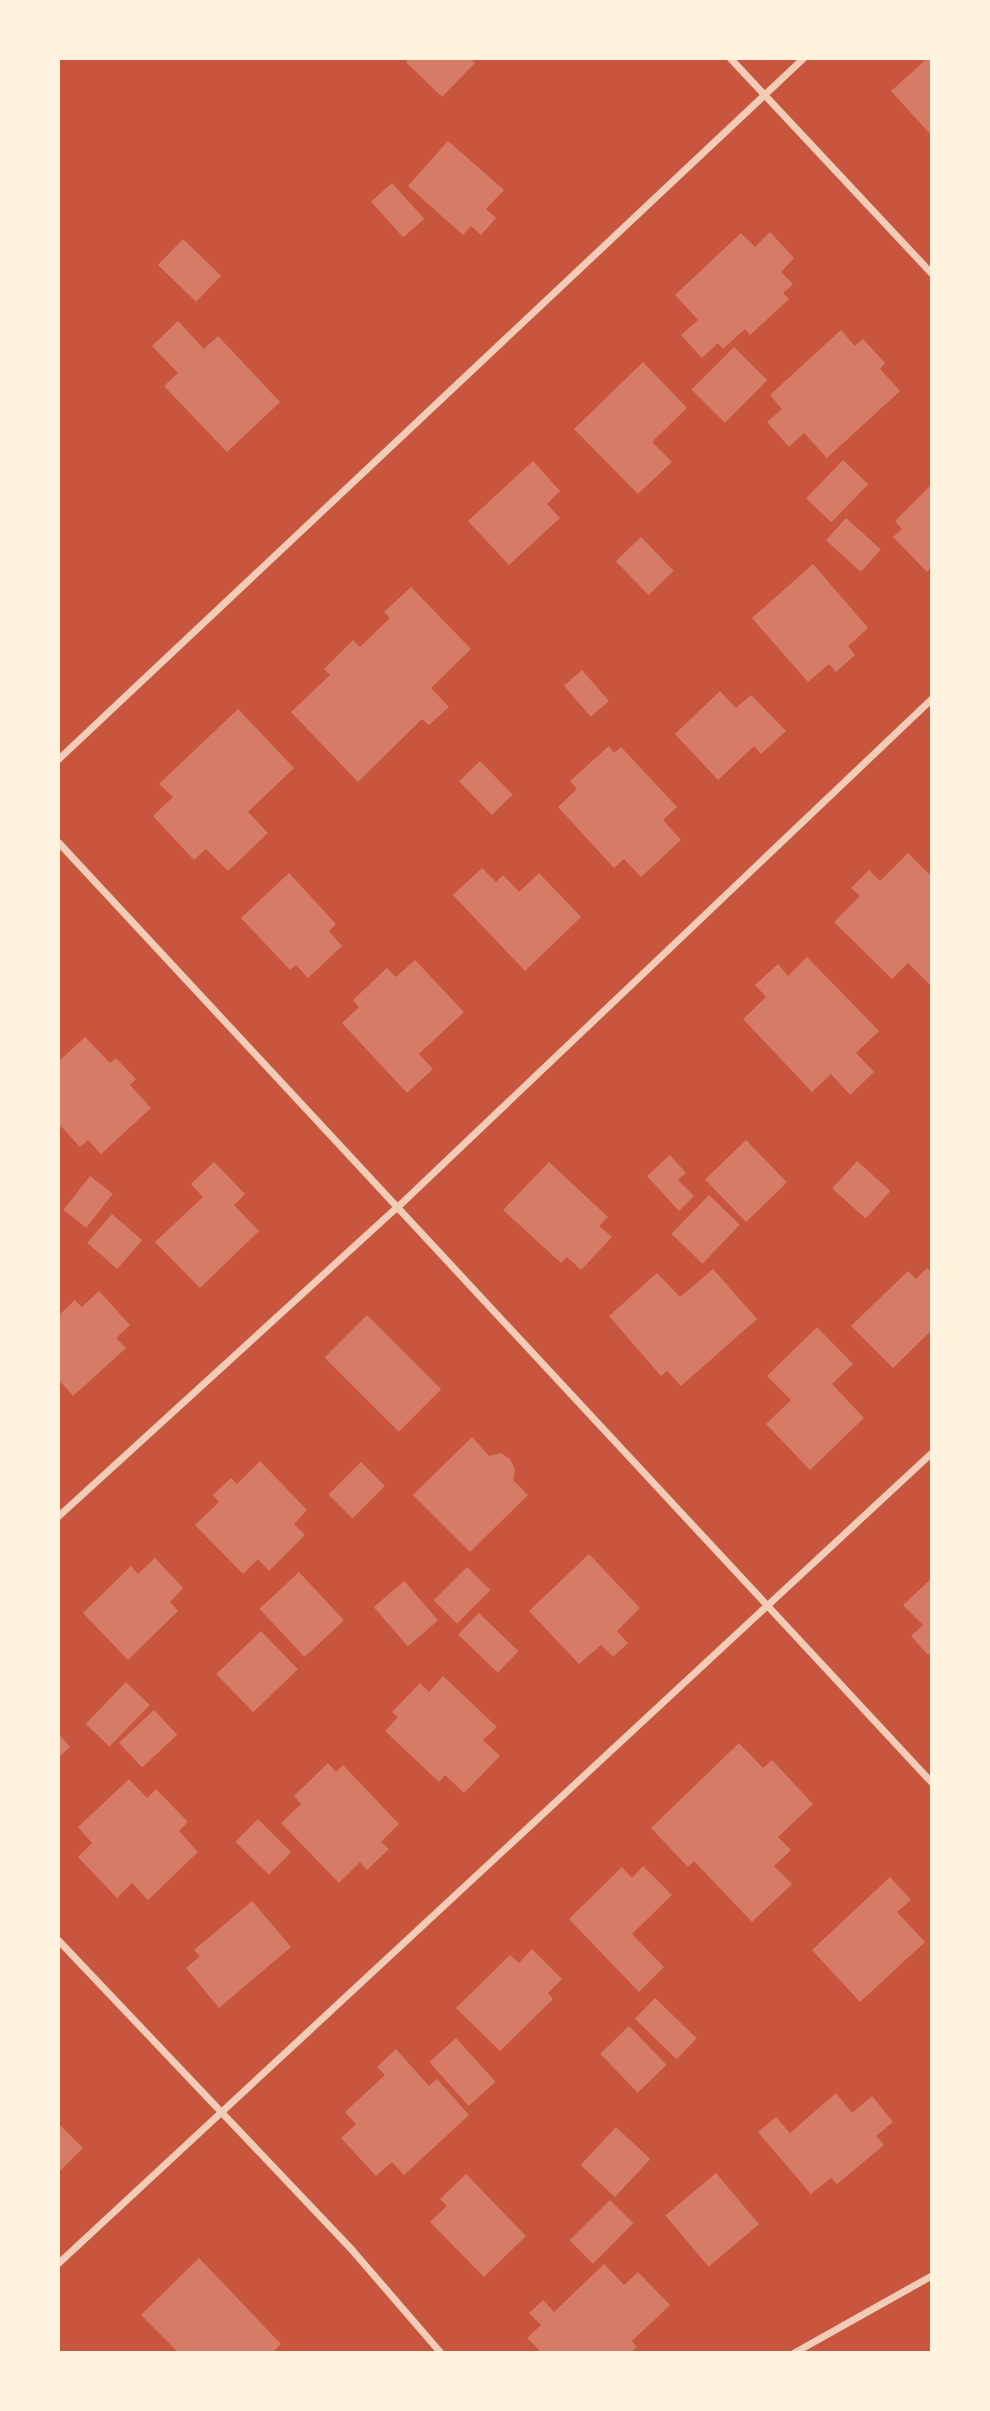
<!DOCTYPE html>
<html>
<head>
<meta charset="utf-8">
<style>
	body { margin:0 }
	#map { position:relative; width:990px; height:2411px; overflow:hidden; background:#c8553d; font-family:Figtree,sans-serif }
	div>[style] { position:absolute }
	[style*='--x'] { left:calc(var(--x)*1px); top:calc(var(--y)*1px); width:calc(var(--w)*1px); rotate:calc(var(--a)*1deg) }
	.building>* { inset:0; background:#d67c66; transform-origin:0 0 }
	.minor>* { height:7px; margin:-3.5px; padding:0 3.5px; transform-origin:3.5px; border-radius:3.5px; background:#f1ccb7 }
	span { translate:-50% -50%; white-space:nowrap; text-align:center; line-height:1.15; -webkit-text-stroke:5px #fff3e0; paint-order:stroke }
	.frame { position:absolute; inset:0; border:60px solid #fff3e0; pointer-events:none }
</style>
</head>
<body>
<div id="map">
	<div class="building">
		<i style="clip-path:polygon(410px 58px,470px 58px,475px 63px,442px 97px,406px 62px)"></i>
		<i style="clip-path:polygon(928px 58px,932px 58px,932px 136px,891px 91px)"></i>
		<i style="clip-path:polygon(448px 141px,504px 190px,486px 209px,496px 218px,481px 235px,471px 226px,463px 235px,408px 186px)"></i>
		<i style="left:392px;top:183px;width:48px;height:28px;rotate:48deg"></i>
		<i style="clip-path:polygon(770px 232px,794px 258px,781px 272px,793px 284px,783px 293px,789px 299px,750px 335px,745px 329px,723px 349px,718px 343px,702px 358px,681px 335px,698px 320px,675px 295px,741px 233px,755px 247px)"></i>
		<i style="left:183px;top:239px;width:53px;height:36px;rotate:44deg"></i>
		<i style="clip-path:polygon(178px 321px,204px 349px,218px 336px,280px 402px,227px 452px,164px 386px,178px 373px,152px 346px)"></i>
		<i style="clip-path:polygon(841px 330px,855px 346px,863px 339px,885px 363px,880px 369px,900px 391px,827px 458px,804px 433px,789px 447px,767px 422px,782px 409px,770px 395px)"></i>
		<i style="left:734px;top:347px;width:47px;height:60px;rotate:45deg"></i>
		<i style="clip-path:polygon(643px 362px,687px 408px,652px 442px,672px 462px,638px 494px,574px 429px)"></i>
		<i style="left:843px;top:460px;width:35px;height:53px;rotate:44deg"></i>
		<i style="clip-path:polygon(533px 461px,560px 491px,547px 504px,560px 518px,509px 565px,468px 521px)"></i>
		<i style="clip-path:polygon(932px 484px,932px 566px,927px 572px,893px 537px,902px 529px,895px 521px)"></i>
		<i style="left:846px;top:518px;width:47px;height:30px;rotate:42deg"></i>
		<i style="left:641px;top:537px;width:47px;height:35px;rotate:46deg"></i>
		<i style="clip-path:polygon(813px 564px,868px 628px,848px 646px,855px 655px,836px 672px,829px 664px,808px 682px,752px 618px)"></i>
		<i style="clip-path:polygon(411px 587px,471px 649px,431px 688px,449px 707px,429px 725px,422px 719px,358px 782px,291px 712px,330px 675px,324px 669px,353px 640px,360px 647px,390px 618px,384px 612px)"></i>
		<i style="left:582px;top:670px;width:41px;height:24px;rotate:49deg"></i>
		<i style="clip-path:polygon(720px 691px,736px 708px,751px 695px,786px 731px,761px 754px,754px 746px,718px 780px,675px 734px)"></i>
		<i style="clip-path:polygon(238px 709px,294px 768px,248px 812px,268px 833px,228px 871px,206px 849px,194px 860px,153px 816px,173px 797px,159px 784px)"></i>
		<i style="clip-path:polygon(609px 746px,614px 753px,621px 747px,677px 807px,663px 820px,681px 840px,641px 877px,624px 859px,614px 868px,558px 807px,577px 789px,570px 781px)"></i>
		<i style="left:480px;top:761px;width:47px;height:29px;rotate:46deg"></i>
		<i style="clip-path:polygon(908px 853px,932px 877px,932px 987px,908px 963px,892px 979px,834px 922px,860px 896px,851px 888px,869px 870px,880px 881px)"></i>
		<i style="clip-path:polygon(482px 868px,496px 882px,503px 875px,519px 892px,539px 873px,581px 917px,525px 971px,453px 895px)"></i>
		<i style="clip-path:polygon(289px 873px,336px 924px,329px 931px,342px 946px,308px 978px,296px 965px,290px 970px,241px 918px)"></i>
		<i style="clip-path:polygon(807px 957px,879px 1031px,856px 1053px,874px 1072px,850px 1095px,831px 1074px,812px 1092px,743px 1019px,766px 997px,755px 985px,778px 964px,788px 976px)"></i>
		<i style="clip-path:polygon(415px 960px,464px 1012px,419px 1054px,433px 1069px,407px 1093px,342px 1023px,359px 1007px,353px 1000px,387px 968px,396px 977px)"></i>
		<i style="clip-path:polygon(85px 1037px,110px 1063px,116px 1058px,136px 1079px,130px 1085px,151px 1108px,101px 1154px,88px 1140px,80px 1147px,58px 1123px,58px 1062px)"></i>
		<i style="left:746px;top:1140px;width:59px;height:57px;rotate:46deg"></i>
		<i style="clip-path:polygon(670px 1155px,686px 1173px,678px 1180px,694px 1196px,679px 1211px,647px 1176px)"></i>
		<i style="left:857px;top:1161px;width:45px;height:37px;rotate:42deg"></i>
		<i style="clip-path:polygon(214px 1162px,245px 1194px,234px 1205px,259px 1231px,200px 1288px,155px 1242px,203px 1197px,191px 1184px)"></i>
		<i style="clip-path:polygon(549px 1162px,608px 1217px,599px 1226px,612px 1237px,581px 1270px,567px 1257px,561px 1263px,503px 1210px)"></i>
		<i style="left:90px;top:1176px;width:29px;height:43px;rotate:38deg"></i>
		<i style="left:709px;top:1195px;width:43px;height:54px;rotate:44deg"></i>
		<i style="left:112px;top:1214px;width:40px;height:38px;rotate:41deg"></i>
		<i style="clip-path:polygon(927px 1268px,932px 1273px,932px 1330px,893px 1368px,851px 1326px,908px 1271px,916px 1279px)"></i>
		<i style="clip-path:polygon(713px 1269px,757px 1319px,681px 1386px,667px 1371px,661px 1376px,609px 1316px,657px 1273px,680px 1297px)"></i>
		<i style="clip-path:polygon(99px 1291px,130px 1325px,116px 1338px,126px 1348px,73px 1396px,58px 1379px,58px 1316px,75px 1300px,82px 1307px)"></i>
		<i style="left:367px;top:1315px;width:105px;height:60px;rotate:45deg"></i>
		<i style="clip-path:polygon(817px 1327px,853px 1364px,832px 1384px,864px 1418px,810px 1470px,766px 1424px,791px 1400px,767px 1376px)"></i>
		<i style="clip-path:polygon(472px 1437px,489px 1456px,501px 1453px,510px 1459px,515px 1470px,513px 1480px,528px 1495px,470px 1552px,413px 1495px)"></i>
		<i style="clip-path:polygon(260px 1461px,307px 1510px,294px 1524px,305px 1535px,269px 1571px,258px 1559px,243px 1574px,195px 1525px,219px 1502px,213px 1495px,231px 1478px,237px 1484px)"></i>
		<i style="left:361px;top:1462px;width:34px;height:46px;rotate:45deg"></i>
		<i style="clip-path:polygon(589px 1554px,640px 1608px,617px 1631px,628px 1643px,613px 1657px,601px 1645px,579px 1664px,529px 1611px)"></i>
		<i style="clip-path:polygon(155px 1558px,183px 1588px,170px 1602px,178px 1611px,128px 1660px,83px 1613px,131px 1566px,138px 1574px)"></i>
		<i style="left:467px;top:1567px;width:33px;height:47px;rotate:45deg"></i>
		<i style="left:299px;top:1572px;width:66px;height:54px;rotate:47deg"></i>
		<i style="clip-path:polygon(932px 1578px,932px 1651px,928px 1655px,911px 1636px,923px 1625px,903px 1605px)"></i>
		<i style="left:404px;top:1581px;width:52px;height:40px;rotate:49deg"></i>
		<i style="left:479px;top:1613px;width:55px;height:30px;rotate:44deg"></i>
		<i style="left:261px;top:1631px;width:53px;height:62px;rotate:46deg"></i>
		<i style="clip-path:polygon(443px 1676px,497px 1727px,483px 1740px,500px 1756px,464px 1793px,445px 1775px,439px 1782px,385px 1731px,398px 1717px,392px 1712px,420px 1683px,429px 1692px)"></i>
		<i style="left:126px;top:1682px;width:33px;height:58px;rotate:44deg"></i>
		<i style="left:154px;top:1710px;width:34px;height:48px;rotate:47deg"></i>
		<i style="clip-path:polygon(58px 1733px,70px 1747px,58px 1758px)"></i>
		<i style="clip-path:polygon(739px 1743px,763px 1768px,772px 1760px,813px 1804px,778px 1837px,791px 1850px,774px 1866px,792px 1884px,752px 1922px,694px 1861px,688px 1867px,651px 1828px)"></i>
		<i style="clip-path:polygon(328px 1763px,336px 1772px,343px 1765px,399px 1824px,381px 1842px,389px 1849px,367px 1870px,360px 1862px,339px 1883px,281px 1823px,301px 1804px,294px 1796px)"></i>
		<i style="clip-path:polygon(129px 1779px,147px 1798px,156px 1789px,188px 1822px,179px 1831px,198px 1852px,148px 1900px,132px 1883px,117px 1898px,78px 1857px,92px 1843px,78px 1827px)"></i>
		<i style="left:258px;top:1819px;width:47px;height:32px;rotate:45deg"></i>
		<i style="clip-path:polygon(643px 1866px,672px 1895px,632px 1934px,664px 1967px,639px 1992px,569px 1919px,622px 1867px,632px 1878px)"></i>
		<i style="clip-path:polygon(890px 1877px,911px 1900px,897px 1912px,925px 1942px,860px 2002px,812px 1950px)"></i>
		<i style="clip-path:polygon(252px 1901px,291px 1947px,219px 2008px,186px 1968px,200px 1956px,194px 1950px)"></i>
		<i style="clip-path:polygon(532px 1949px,562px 1979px,548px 1993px,553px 1999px,500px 2051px,456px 2008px,510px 1955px,519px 1963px)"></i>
		<i style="left:655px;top:1998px;width:58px;height:29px;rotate:44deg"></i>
		<i style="left:629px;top:2026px;width:54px;height:40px;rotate:46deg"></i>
		<i style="left:456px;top:2038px;width:59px;height:36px;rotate:48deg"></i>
		<i style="clip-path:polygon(396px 2049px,429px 2086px,437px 2079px,469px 2115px,404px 2175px,392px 2162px,376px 2176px,341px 2138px,356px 2124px,345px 2112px,385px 2075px,377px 2067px)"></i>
		<i style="clip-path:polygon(836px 2093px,852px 2113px,872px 2096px,893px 2122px,876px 2136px,884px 2145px,837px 2184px,831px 2178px,811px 2194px,758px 2132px,776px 2117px,790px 2133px)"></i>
		<i style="clip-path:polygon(58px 2123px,83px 2148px,58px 2173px)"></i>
		<i style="left:616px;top:2127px;width:47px;height:52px;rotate:43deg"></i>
		<i style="left:716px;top:2173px;width:67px;height:66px;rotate:50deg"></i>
		<i style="clip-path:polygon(466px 2174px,526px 2236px,484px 2277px,430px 2222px,447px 2206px,440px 2199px)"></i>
		<i style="left:610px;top:2200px;width:33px;height:57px;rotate:45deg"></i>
		<i style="clip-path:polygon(199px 2258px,281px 2344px,272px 2353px,179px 2353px,141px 2315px)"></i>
		<i style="clip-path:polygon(604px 2264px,624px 2285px,638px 2272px,670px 2305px,632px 2341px,637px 2347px,630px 2353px,542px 2353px,527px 2338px,541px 2325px,529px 2313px,543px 2300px,554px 2312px)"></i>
	</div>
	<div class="minor">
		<i style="--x:730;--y:58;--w:296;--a:46.9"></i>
		<i style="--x:58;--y:759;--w:1023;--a:-43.26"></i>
		<i style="--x:58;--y:842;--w:1284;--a:47.11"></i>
		<i style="--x:58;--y:1516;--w:462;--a:-42.4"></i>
		<i style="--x:399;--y:1205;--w:736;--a:-43.57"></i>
		<i style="--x:58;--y:1940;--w:427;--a:46.5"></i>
		<i style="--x:352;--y:2250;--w:136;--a:49.2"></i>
		<i style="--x:58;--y:2263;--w:1192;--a:-42.86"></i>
		<i style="--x:793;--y:2353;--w:159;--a:-29.3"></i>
	</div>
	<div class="frame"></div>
</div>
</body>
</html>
